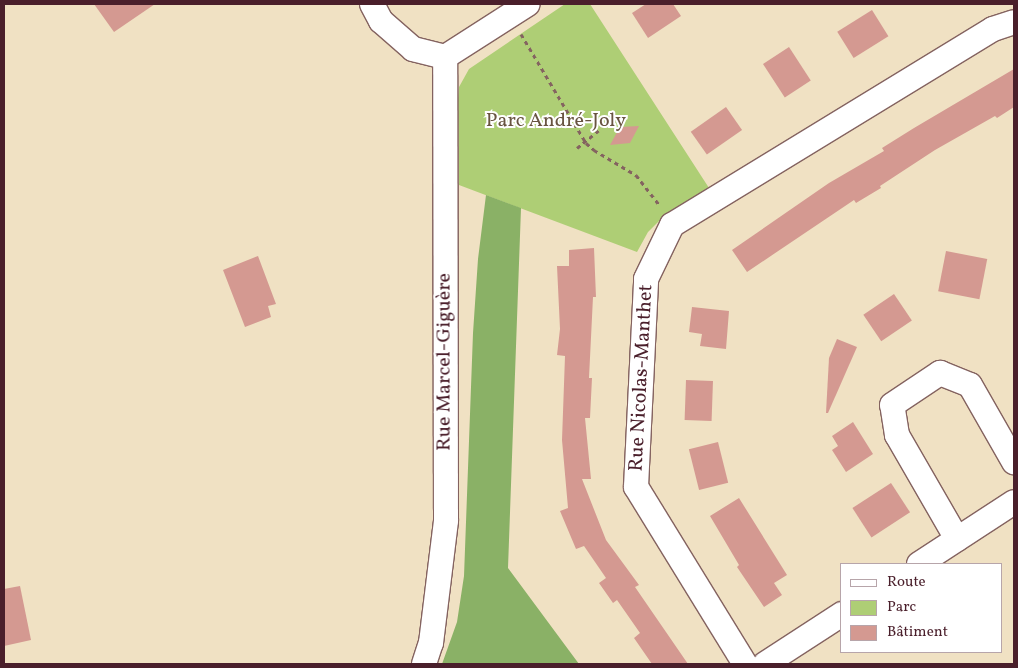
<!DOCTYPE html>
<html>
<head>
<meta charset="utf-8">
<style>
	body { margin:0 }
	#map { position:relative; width:1018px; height:668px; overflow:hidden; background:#f0e1c3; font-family:Vollkorn,serif }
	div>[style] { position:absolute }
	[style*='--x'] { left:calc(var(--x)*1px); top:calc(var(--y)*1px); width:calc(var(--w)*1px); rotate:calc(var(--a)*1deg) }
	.green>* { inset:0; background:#aece75 }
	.forest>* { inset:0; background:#8ab166 }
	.building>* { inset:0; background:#d49991; transform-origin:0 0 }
	.path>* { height:3px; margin-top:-1.5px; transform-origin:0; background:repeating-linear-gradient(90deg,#846360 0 4px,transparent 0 8px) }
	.roads { filter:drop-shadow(1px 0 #846360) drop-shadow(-1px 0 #846360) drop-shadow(0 1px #846360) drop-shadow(0 -1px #846360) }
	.minor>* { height:24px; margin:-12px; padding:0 12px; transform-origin:12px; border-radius:12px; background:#fff }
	span { translate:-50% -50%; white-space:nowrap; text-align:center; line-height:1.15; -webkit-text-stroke:4px #fff; paint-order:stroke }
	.park-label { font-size:20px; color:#685441 }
	.street-label { font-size:20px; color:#4a1f2b }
	.frame { position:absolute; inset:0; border:5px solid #4a1f2b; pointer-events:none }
	.legend { position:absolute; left:840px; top:563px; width:162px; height:90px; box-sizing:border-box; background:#fff; border:1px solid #b7a5aa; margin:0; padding:6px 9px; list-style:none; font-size:15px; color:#4a1f2b }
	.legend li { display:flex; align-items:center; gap:10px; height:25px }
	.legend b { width:25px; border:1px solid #b7a5aa }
</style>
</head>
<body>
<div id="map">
	<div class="green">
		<i style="clip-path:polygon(565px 4px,590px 4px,709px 188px,662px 218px,648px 232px,637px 252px,459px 185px,458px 99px,459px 87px,469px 69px)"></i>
	</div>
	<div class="forest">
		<i style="clip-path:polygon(486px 195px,521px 208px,508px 568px,579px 664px,442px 664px,457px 622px,464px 576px,473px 333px,478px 259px)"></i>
	</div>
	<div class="building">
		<i style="clip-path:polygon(94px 4px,155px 4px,114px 32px)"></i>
		<i style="clip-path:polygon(646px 4px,673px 4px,681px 16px,648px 38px,632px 13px)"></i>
		<i style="left:872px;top:10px;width:31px;height:41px;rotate:58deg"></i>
		<i style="left:789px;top:47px;width:40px;height:31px;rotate:57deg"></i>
		<i style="clip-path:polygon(1014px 69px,1014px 107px,997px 118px,995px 116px,935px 150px,880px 186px,881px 188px,856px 203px,854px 200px,747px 272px,732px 250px,829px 183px,884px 151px,882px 148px,914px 128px)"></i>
		<i style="left:726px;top:107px;width:28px;height:43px;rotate:55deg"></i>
		<i style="clip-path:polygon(639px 126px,630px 143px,610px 145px,620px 127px)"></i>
		<i style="clip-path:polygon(594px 248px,596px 297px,593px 297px,589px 378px,592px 378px,590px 418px,585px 418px,591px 479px,582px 479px,606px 540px,639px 585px,635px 587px,688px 664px,652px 664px,634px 638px,640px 633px,617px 600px,613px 603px,599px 583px,606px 578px,584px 546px,576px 549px,560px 511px,568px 508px,562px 440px,565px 356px,557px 355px,560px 329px,557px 266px,569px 266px,569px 250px)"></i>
		<i style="left:946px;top:251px;width:42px;height:41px;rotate:11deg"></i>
		<i style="clip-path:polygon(258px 256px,276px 304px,268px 306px,271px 317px,245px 327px,223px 270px)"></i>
		<i style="left:894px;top:294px;width:32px;height:37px;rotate:56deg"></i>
		<i style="clip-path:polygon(692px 307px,729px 311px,726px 349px,700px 346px,702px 334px,689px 332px)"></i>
		<i style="clip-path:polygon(837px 339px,857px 347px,828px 413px,826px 413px,829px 358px)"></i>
		<i style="left:686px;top:380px;width:27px;height:40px;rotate:2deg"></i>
		<i style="clip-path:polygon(853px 422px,873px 454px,846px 472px,832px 450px,838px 446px,832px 436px)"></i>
		<i style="left:718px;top:442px;width:42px;height:30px;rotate:76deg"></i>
		<i style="left:891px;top:483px;width:35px;height:46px;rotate:57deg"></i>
		<i style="clip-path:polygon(739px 498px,787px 575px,774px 583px,782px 595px,764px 607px,737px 567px,739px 565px,710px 516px)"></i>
		<i style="clip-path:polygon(20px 586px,31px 640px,4px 646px,4px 589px)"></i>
	</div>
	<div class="path">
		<i style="--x:521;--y:34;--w:127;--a:59.2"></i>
		<i style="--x:586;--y:143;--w:11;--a:41"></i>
		<i style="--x:594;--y:150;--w:49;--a:30.8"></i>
		<i style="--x:636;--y:175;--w:39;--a:52"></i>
		<i style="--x:577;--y:148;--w:32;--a:-39"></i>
	</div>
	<div class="roads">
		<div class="minor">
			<i style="--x:372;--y:4;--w:19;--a:62"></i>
			<i style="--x:381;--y:21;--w:43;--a:41.2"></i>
			<i style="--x:413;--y:49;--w:33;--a:14"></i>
			<i style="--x:445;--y:57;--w:98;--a:-32.6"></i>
			<i style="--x:957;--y:539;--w:120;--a:-120"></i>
			<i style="--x:897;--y:435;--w:30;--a:-99"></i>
			<i style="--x:892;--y:405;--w:58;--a:-33.7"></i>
			<i style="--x:940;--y:373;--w:32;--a:22"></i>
			<i style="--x:970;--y:385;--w:89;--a:60.3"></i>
			<i style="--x:919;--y:564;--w:113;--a:-33.1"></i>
			<i style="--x:424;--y:664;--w:22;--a:-72"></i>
			<i style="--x:431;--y:643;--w:124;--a:-83"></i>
			<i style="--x:446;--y:520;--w:463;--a:-90.1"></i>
			<i style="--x:745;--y:664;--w:208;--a:-121.6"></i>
			<i style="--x:636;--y:487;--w:208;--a:-87.2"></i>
			<i style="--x:646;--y:279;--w:60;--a:-64.3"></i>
			<i style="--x:672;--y:225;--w:376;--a:-31.4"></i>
			<i style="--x:993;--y:29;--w:22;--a:-18"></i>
			<i style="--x:765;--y:664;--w:92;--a:-33"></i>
		</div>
	</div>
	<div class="park-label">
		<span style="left:556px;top:121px">Parc André-Joly</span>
	</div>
	<div class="street-label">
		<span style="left:445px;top:362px;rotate:-90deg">Rue Marcel-Giguère</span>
		<span style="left:642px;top:378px;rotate:-87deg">Rue Nicolas-Manthet</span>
	</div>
	<div class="frame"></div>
	<ul class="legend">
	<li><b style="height:6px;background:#fff"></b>Route</li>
	<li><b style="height:14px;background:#aece75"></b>Parc</li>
	<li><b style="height:14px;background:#d49991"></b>Bâtiment</li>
	</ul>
</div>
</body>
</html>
